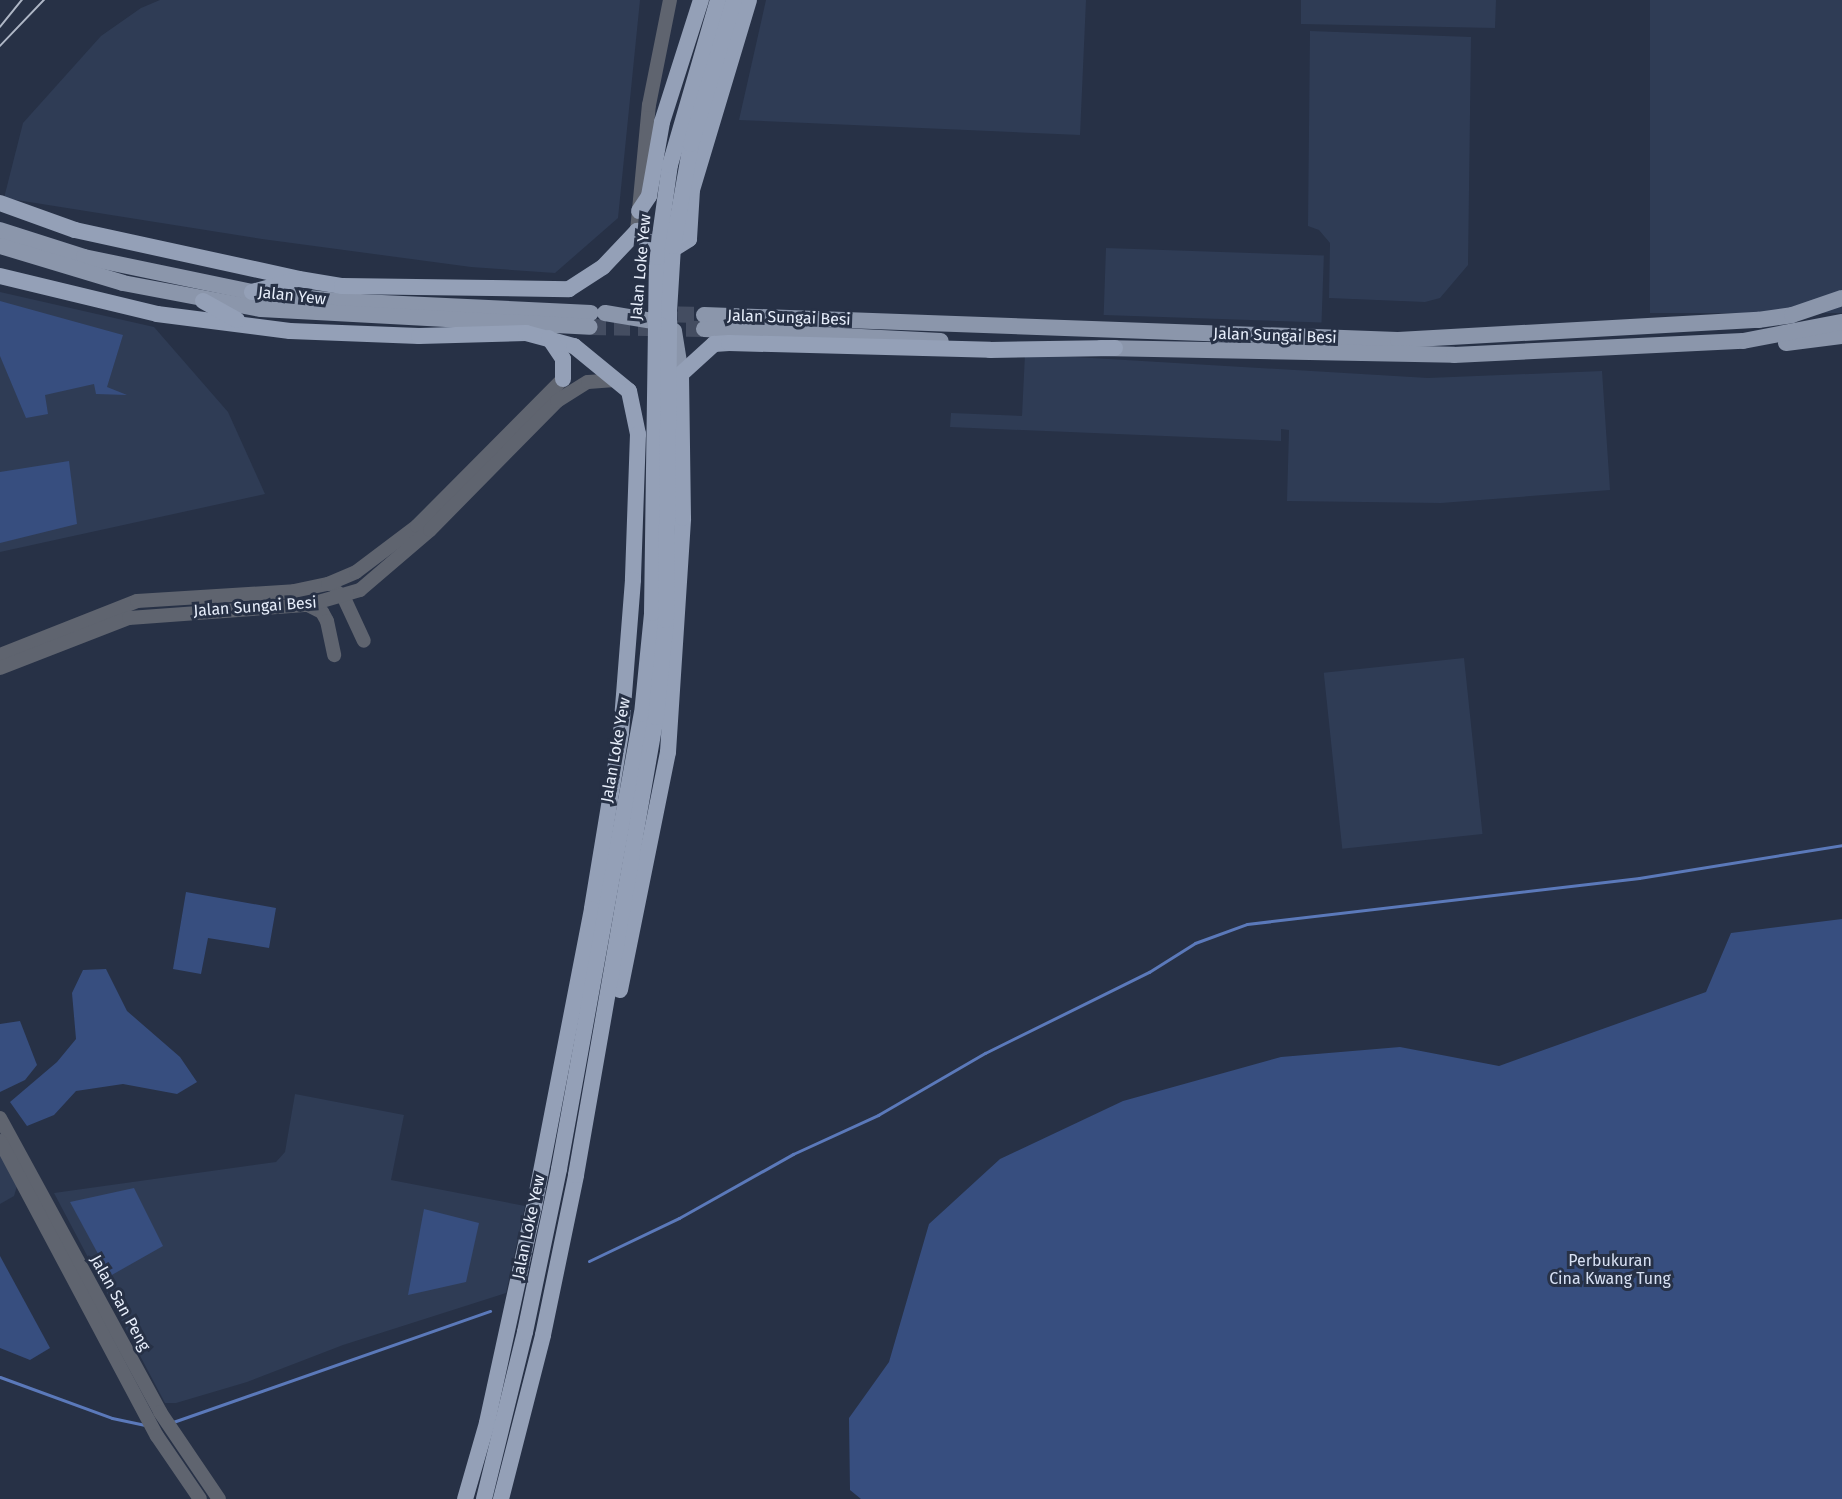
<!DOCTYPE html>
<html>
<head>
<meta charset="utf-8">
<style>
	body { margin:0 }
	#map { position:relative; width:1842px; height:1499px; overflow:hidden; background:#273146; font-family:"Fira Sans",sans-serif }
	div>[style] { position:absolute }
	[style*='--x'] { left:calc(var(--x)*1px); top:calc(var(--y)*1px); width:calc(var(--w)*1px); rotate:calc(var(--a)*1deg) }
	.built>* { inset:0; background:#2f3c55; transform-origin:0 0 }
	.green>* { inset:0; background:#374e7f }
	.stream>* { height:3px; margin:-1.5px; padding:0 1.5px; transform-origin:1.5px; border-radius:1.5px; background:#5b79ba }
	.primary-tunnel>* { height:16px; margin-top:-8px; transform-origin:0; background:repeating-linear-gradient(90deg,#444d61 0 16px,transparent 0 24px) }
	.tertiary>* { height:14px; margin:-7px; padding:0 7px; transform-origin:7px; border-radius:7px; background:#5f646f }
	.primary>* { height:16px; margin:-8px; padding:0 8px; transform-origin:8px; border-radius:8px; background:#8b96ab }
	.trunk>* { height:16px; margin:-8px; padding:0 8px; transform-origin:8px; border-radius:8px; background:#94a0b7 }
	.tram>* { height:1.5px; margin:-0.75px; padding:0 0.75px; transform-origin:0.75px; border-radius:0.75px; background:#afb7c6 }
	span { translate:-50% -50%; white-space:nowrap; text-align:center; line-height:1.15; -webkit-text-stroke:6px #273146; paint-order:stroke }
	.street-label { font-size:16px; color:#e7eefb }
	.park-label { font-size:16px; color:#d7e0f3 }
</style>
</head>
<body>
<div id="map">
	<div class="built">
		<i style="clip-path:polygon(160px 0,640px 0,618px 218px,555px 273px,471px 267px,262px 239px,4px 198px,23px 123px,101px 36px,141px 8px)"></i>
		<i style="clip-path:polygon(766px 0,1086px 0,1080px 135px,739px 120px)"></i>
		<i style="clip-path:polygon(1301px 0,1496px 0,1495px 28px,1301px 24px)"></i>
		<i style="left:1650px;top:0;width:192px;height:313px"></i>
		<i style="clip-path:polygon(1310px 31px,1471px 37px,1468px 265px,1440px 298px,1425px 302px,1329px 298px,1330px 243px,1319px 230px,1308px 226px)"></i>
		<i style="left:1106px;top:248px;width:218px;height:67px;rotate:2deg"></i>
		<i style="clip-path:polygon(0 292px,154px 327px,228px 412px,265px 494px,0 552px)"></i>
		<i style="clip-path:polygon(1025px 354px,1428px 378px,1602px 371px,1610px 490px,1441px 503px,1287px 501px,1289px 430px,1281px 429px,1281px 441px,950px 427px,951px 413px,1022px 416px)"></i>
		<i style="left:1464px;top:658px;width:177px;height:141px;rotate:84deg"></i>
		<i style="clip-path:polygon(295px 1094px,404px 1115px,391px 1180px,525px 1206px,506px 1293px,343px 1345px,247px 1382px,176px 1403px,165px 1403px,54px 1193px,276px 1162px,285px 1152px)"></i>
		<i style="clip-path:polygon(0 1153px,17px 1186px,14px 1196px,0 1204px)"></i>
	</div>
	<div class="green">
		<i style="clip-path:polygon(0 301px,123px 335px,107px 387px,127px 395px,96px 394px,94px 384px,45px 395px,48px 414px,26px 418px,0 356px)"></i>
		<i style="clip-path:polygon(69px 461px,77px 524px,0 543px,0 472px)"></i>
		<i style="clip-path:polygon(186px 892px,276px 908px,269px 948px,208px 938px,201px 974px,173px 969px)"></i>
		<i style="clip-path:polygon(1842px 919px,1842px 1499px,861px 1499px,850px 1490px,849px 1418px,889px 1362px,929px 1224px,1000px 1159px,1123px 1101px,1281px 1057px,1400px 1047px,1499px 1066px,1706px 992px,1731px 933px)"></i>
		<i style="clip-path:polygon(106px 969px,127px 1011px,180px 1057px,197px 1082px,177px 1094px,123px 1084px,76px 1091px,54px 1115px,27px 1126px,10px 1102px,57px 1062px,76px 1039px,72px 993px,83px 970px)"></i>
		<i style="clip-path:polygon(20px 1021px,37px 1065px,25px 1080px,0 1092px,0 1024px)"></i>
		<i style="clip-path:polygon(134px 1188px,163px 1246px,110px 1276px,70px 1202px)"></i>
		<i style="clip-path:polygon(424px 1209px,479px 1223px,466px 1282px,408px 1295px)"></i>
		<i style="clip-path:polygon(0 1256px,50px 1348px,30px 1360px,0 1348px)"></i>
	</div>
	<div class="stream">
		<i style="--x:589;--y:1261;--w:100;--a:-25.5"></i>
		<i style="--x:679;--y:1218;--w:131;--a:-29.3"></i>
		<i style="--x:793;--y:1154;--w:94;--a:-24.6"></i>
		<i style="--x:878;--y:1115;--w:124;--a:-30.1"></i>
		<i style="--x:985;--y:1053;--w:183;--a:-26.3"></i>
		<i style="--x:1149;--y:972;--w:54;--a:-32.2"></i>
		<i style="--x:1195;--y:943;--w:55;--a:-20.1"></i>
		<i style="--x:1247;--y:924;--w:395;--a:-6.7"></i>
		<i style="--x:1639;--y:878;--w:206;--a:-9.2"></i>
		<i style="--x:0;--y:1377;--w:119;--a:20.1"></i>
		<i style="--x:112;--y:1418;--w:35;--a:12"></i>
		<i style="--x:173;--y:1422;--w:336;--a:-19.3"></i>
	</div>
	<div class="primary-tunnel">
		<i style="--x:654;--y:314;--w:50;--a:1.1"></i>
		<i style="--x:590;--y:327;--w:114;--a:1"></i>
	</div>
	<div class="tertiary">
		<i style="--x:637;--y:231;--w:127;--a:-84.6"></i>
		<i style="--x:649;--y:105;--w:107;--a:-78.7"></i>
		<i style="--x:337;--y:592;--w:9;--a:41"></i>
		<i style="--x:344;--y:598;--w:47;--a:65.1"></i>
		<i style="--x:308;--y:605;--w:16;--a:27"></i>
		<i style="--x:322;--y:612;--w:10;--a:61"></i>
		<i style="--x:327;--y:621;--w:35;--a:78"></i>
		<i style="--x:0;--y:655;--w:147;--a:-21.5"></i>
		<i style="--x:137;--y:601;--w:157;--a:-3.6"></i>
		<i style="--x:294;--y:591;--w:35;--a:-12"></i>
		<i style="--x:328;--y:584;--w:30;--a:-23"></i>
		<i style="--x:356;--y:572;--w:76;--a:-37"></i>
		<i style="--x:417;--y:526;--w:207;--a:-45.2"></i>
		<i style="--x:0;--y:668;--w:138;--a:-21.2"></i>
		<i style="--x:129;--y:618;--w:179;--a:-4.2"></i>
		<i style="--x:308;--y:605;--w:54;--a:-16.1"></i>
		<i style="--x:360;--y:590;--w:92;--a:-40.6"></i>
		<i style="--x:430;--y:530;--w:181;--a:-45.4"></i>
		<i style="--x:557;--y:401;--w:36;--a:-32"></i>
		<i style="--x:588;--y:382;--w:27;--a:-4"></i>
		<i style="--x:0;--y:1118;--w:335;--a:61.4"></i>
		<i style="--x:160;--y:1412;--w:105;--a:55.9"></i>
		<i style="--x:0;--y:1141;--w:334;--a:62"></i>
		<i style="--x:157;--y:1436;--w:76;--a:55.7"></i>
	</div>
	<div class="primary">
		<i style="--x:0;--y:230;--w:88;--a:17.8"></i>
		<i style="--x:84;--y:257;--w:172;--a:11.8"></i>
		<i style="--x:252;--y:292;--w:87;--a:5.9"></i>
		<i style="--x:339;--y:301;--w:252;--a:2.7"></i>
		<i style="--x:0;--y:246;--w:128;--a:16.7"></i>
		<i style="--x:123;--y:283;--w:140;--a:10.7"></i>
		<i style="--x:261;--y:309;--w:329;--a:3.1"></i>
		<i style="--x:605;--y:313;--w:55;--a:9.5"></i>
		<i style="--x:659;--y:322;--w:17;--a:31"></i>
		<i style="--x:674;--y:331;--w:44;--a:80.8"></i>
		<i style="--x:704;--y:315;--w:694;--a:2.06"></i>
		<i style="--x:1398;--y:340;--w:361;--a:-3.2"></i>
		<i style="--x:1758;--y:320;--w:34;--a:-8"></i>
		<i style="--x:1792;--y:315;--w:53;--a:-18.8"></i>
		<i style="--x:704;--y:329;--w:237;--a:2.9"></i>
		<i style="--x:1786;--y:343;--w:56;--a:-7.1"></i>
		<i style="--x:1101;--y:348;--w:353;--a:1.1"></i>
		<i style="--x:1454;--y:355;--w:289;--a:-2.8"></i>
		<i style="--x:1743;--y:341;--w:101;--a:-10.9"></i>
	</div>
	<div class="trunk">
		<i style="--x:0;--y:203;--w:80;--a:19.8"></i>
		<i style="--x:75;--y:230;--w:229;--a:12.3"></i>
		<i style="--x:299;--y:279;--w:44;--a:9.2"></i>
		<i style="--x:342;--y:286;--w:227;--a:0.8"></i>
		<i style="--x:569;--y:289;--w:40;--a:-32.9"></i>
		<i style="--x:603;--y:267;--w:50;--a:-46.6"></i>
		<i style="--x:637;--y:231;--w:28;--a:45"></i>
		<i style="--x:657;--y:251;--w:10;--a:11"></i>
		<i style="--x:667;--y:253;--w:26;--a:-32"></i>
		<i style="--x:689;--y:239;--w:49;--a:-86.5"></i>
		<i style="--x:692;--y:190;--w:198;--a:-73.3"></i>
		<i style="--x:639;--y:211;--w:18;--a:-56"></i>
		<i style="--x:649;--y:196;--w:75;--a:-80"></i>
		<i style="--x:662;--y:122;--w:128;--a:-72.3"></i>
		<i style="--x:0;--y:276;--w:162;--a:13.6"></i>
		<i style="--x:157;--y:314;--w:134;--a:7.3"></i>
		<i style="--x:290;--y:331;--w:129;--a:2.2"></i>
		<i style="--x:419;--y:336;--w:107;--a:-1.6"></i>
		<i style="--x:526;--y:333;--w:50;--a:15.2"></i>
		<i style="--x:574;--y:346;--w:71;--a:39.3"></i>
		<i style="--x:629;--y:391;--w:44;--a:78.2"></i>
		<i style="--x:638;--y:434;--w:146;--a:92"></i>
		<i style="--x:633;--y:580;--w:153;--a:94.5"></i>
		<i style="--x:621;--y:733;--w:178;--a:99.4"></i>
		<i style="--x:592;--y:909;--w:304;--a:101"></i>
		<i style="--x:534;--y:1207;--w:221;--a:102.3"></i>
		<i style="--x:487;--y:1423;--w:79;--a:106.1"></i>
		<i style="--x:252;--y:292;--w:45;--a:-15.6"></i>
		<i style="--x:203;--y:301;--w:39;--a:29"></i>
		<i style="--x:549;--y:338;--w:25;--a:56"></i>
		<i style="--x:563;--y:359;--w:20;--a:90"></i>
		<i style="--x:620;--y:990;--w:243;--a:-78.6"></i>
		<i style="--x:668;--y:752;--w:234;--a:-86.3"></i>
		<i style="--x:683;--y:518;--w:144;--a:-90.8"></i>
		<i style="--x:681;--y:374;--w:45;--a:-42.3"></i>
		<i style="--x:714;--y:344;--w:15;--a:-4"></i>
		<i style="--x:729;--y:343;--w:261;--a:1.5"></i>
		<i style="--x:990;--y:350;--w:125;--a:-0.9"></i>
		<i style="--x:484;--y:1499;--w:172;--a:-76.2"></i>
		<i style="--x:525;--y:1332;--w:167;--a:-78.2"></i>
		<i style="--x:559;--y:1169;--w:463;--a:-79.7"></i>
		<i style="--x:642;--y:714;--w:101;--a:-84.3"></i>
		<i style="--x:652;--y:613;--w:356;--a:-89.2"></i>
		<i style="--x:657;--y:257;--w:93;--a:-82"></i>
		<i style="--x:670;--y:165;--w:172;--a:-73.8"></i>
		<i style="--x:501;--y:1499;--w:169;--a:-75.6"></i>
		<i style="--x:543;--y:1335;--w:163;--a:-78.3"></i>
		<i style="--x:576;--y:1175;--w:465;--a:-80.1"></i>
		<i style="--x:656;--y:717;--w:98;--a:-84.1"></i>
		<i style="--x:666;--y:620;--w:308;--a:-89.4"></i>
		<i style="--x:669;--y:312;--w:66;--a:-86.5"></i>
		<i style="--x:673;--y:246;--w:104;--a:-80"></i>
		<i style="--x:691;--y:144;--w:150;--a:-73.4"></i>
	</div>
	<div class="tram">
		<i style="--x:0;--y:27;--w:35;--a:-51"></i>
		<i style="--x:0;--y:46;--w:64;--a:-46.3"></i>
	</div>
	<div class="street-label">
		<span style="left:641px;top:267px;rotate:-85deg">Jalan Loke Yew</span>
		<span style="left:292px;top:296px;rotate:6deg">Jalan Yew</span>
		<span style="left:789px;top:318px;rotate:2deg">Jalan Sungai Besi</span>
		<span style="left:1275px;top:336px;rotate:2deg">Jalan Sungai Besi</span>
		<span style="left:255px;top:607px;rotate:-4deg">Jalan Sungai Besi</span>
		<span style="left:616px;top:750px;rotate:-80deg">Jalan Loke Yew</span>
		<span style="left:529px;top:1227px;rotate:-78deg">Jalan Loke Yew</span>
		<span style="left:120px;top:1303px;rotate:61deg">Jalan San Peng</span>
	</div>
	<div class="park-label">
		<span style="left:1610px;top:1270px">Perbukuran<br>Cina Kwang Tung</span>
	</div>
</div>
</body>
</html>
